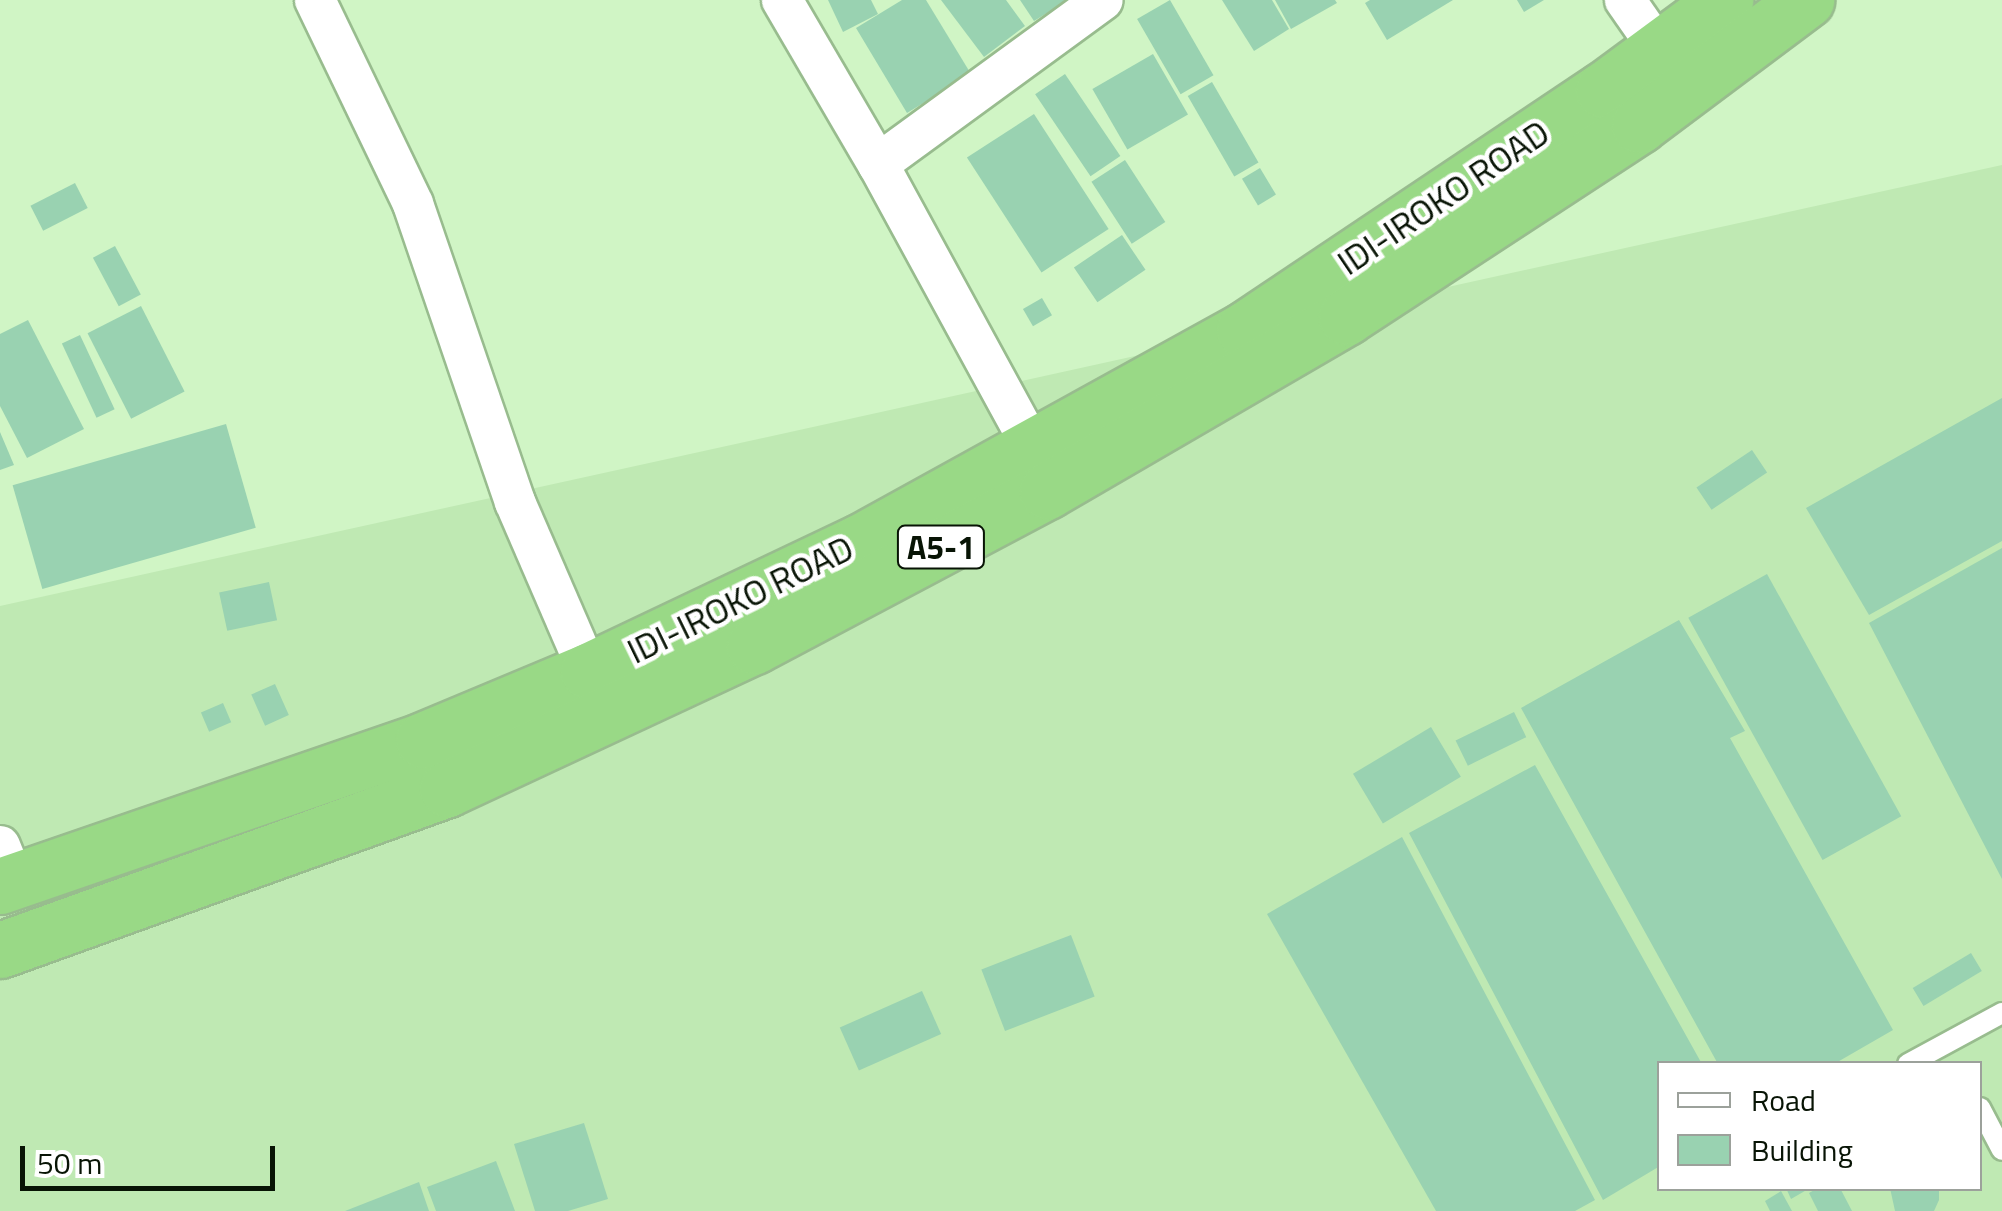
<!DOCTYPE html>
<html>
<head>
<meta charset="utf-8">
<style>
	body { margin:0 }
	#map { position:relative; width:2002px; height:1211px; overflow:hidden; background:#d0f5c5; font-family:"Titillium Web",sans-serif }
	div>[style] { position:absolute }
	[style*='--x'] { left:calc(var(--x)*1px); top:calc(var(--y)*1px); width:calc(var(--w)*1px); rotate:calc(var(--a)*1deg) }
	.built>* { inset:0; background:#bfe9b3 }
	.building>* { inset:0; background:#99d2b1; transform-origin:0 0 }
	.roads { filter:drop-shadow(2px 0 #98bc8e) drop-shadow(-2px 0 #98bc8e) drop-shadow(0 2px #98bc8e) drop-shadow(0 -2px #98bc8e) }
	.lane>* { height:20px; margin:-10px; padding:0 10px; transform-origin:10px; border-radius:10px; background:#fff }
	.street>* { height:40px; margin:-20px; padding:0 20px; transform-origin:20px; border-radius:20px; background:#fff }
	.highway>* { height:55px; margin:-27.5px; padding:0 27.5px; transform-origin:27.5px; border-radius:27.5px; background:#99d986 }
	span { translate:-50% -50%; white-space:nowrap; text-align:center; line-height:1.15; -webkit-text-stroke:9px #fff; paint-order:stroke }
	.shield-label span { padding:2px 8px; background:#fff; border:2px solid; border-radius:8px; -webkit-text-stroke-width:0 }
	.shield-label { font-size:32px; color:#081405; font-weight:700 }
	.street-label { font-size:35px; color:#081405 }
	.legend { position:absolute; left:1657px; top:1061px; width:325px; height:130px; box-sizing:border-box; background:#fff; border:2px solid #9ca19b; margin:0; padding:12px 18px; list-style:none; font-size:30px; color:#081405 }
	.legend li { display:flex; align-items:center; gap:20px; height:50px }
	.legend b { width:50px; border:2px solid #9ca19b }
	.scale { position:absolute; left:20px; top:1146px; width:255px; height:45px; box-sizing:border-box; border:5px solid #081405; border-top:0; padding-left:12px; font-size:30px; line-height:35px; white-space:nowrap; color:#081405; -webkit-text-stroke:8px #fff; paint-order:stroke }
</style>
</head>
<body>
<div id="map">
	<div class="built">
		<i style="clip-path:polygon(evenodd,2002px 165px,2002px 1211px,0 1211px,0 606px,2002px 165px,1660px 1064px,1980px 1064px,1980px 1188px,1660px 1188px,1660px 1064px)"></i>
	</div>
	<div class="building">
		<i style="clip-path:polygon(828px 0,871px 0,878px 14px,843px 32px)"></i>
		<i style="clip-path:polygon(902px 0,926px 0,971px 74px,907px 113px,856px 28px)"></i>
		<i style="clip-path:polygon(941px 0,1006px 0,1025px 26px,984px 57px)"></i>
		<i style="clip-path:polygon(1020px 0,1068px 0,1034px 21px)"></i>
		<i style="left:1170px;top:0;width:87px;height:38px;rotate:60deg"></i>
		<i style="clip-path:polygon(1222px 0,1272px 0,1289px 29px,1254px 51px)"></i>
		<i style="clip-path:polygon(1275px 0,1335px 0,1337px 3px,1291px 29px)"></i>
		<i style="clip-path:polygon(1370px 0,1453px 0,1387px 40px,1365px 3px)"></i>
		<i style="clip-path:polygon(1517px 0,1544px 0,1524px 12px)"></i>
		<i style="left:1153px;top:54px;width:70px;height:70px;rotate:60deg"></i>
		<i style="left:1065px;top:74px;width:99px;height:36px;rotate:56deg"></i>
		<i style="left:1212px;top:82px;width:93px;height:28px;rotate:60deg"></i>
		<i style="left:1034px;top:114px;width:137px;height:80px;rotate:57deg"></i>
		<i style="left:1125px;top:160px;width:74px;height:40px;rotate:57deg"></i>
		<i style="left:1260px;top:168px;width:31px;height:21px;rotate:59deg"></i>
		<i style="left:75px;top:183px;width:28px;height:50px;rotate:63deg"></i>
		<i style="left:1122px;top:235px;width:42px;height:58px;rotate:56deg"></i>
		<i style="left:115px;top:246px;width:55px;height:25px;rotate:62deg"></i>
		<i style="left:1042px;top:298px;width:20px;height:22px;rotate:60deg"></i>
		<i style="left:141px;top:306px;width:96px;height:60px;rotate:63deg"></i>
		<i style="clip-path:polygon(28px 320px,84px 429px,27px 458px,0 406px,0 334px)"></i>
		<i style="left:80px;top:335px;width:82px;height:20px;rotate:65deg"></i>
		<i style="clip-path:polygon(2002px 398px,2002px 541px,1869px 615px,1806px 508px)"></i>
		<i style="left:226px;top:424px;width:108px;height:222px;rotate:74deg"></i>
		<i style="clip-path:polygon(0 432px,14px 465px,0 470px)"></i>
		<i style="left:1752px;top:450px;width:27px;height:67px;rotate:56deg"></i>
		<i style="clip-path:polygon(2002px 548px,2002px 879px,1869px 623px)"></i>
		<i style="left:1767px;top:574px;width:277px;height:90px;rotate:61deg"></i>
		<i style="left:269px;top:582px;width:39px;height:51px;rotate:78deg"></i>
		<i style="clip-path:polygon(1679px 620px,1745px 731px,1730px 738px,1893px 1030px,1834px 1064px,1718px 1064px,1521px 708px)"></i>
		<i style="left:275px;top:684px;width:34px;height:26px;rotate:66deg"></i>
		<i style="left:223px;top:703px;width:21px;height:24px;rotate:67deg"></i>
		<i style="left:1514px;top:712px;width:28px;height:65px;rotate:64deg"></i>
		<i style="left:1431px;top:727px;width:58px;height:91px;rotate:59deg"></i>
		<i style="clip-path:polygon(1535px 765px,1702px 1064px,1660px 1064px,1660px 1166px,1603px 1200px,1409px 833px)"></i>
		<i style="clip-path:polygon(1402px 837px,1595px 1200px,1575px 1211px,1436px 1211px,1267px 914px)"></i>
		<i style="left:1071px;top:935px;width:66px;height:96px;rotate:69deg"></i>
		<i style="left:1971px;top:953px;width:21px;height:68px;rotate:59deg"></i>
		<i style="left:922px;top:991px;width:47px;height:90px;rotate:66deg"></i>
		<i style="clip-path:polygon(584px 1123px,608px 1199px,568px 1211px,535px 1211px,514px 1144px)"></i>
		<i style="clip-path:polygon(496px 1161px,515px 1211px,436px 1211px,427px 1187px)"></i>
		<i style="clip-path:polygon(419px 1182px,429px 1211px,345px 1211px)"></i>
		<i style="clip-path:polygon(1786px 1188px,1810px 1188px,1791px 1199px)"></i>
		<i style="clip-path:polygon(1818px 1188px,1840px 1188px,1852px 1211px,1818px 1211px,1809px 1193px)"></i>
		<i style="clip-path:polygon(1890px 1188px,1939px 1188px,1939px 1200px,1934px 1211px,1895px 1211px)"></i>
		<i style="clip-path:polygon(1781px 1191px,1792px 1211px,1770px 1211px,1765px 1201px)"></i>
	</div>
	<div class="roads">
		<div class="lane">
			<i style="--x:1908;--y:1064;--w:107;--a:-28.5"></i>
			<i style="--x:1980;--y:1108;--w:47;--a:62.4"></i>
		</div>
		<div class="street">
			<i style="--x:315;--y:0;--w:226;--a:64.3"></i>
			<i style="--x:413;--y:204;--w:315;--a:71.1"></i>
			<i style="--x:515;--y:502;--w:184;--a:66.6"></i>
			<i style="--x:782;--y:0;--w:190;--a:59.7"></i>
			<i style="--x:878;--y:164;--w:322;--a:61.4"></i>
			<i style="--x:1625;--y:0;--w:60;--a:55.2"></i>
			<i style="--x:878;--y:164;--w:278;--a:-36.1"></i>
			<i style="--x:0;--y:846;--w:38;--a:68"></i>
		</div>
		<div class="highway">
			<i style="--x:0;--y:886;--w:447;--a:-19"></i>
			<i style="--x:423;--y:740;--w:179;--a:-22.7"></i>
			<i style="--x:588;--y:671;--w:301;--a:-25.4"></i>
			<i style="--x:860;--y:542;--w:439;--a:-28.9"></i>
			<i style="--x:1244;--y:330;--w:432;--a:-33.8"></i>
			<i style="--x:1603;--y:90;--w:152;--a:-36.4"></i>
			<i style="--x:0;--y:950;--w:475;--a:-19.8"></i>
			<i style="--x:447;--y:789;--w:339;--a:-25"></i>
			<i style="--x:754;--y:646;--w:331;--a:-27.9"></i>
			<i style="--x:1047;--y:491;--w:346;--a:-30.2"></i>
			<i style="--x:1346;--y:317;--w:350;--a:-33.2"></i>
			<i style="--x:1639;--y:125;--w:209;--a:-36.8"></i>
		</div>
	</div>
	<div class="shield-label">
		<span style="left:941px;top:547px">A5-1</span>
	</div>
	<div class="street-label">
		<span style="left:1443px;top:197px;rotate:-34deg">IDI-IROKO ROAD</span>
		<span style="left:740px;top:599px;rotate:-26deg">IDI-IROKO ROAD</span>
	</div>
	<ul class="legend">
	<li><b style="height:12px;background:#fff"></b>Road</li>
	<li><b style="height:28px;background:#99d2b1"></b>Building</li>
	</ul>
	<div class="scale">50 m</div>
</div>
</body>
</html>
